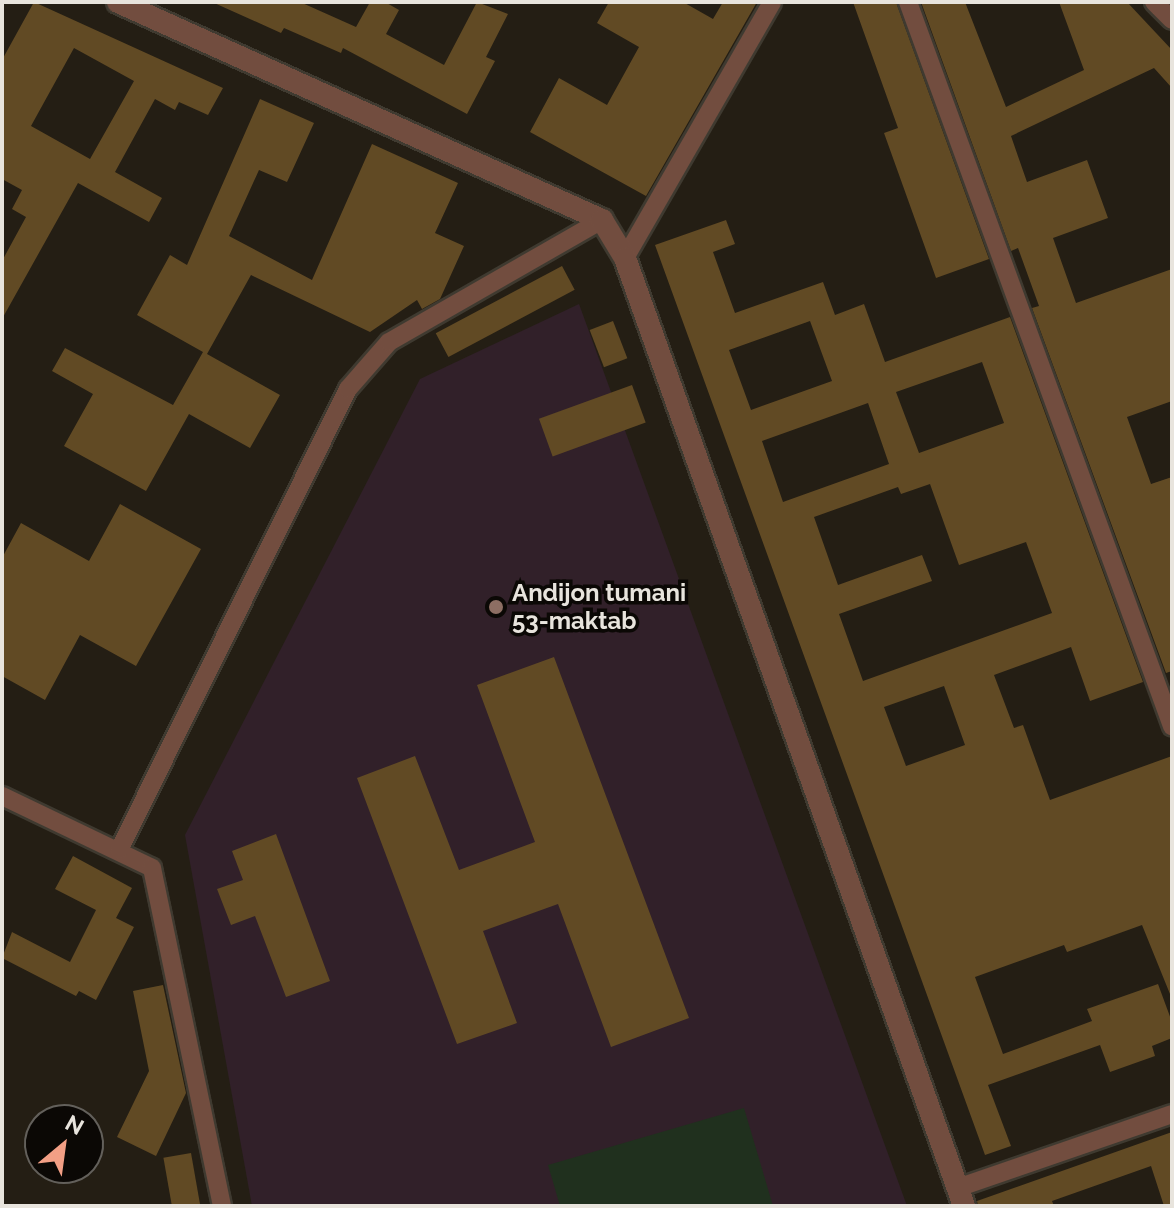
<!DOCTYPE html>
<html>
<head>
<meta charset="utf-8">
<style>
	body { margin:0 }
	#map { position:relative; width:1174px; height:1208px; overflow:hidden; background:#241e14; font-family:Raleway,sans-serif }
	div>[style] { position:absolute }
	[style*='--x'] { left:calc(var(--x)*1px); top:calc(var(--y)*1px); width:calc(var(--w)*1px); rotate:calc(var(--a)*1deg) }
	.education>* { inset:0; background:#312029 }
	.green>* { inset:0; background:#20301e }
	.building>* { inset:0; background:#614a24; transform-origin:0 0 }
	.roads { filter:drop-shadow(2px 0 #3f3a30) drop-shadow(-2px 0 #3f3a30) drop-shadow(0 2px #3f3a30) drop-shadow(0 -2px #3f3a30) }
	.service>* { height:18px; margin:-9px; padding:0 9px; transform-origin:9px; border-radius:9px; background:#724d3f }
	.minor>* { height:22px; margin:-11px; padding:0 11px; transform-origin:11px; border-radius:11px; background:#724d3f }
	.dots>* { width:22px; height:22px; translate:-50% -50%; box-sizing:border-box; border:4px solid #0b0805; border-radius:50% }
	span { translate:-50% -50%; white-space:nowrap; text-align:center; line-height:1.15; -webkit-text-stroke:7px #0b0805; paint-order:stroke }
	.poi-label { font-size:24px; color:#e8e4dd; font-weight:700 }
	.left { translate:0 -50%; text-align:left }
	.frame { position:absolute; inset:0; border:4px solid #e8e4dd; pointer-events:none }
	.north { position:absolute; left:24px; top:1104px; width:80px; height:80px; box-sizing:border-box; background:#0b0805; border:2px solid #63605b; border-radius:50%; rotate:29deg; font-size:22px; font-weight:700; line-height:32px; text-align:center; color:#e8e4dd }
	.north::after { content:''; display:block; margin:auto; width:28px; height:36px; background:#f39f85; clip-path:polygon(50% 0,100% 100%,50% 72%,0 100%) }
</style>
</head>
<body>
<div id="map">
	<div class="education">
		<i style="clip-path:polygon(579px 304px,907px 1206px,252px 1206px,185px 835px,420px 379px)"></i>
	</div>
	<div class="green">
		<i style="clip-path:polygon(744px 1108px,773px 1206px,560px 1206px,548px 1165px)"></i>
	</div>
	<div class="building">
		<i style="clip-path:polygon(evenodd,34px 2px,223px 88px,208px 115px,179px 102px,175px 110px,155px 99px,115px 172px,162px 198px,149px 222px,78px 183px,2px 319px,2px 261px,26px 217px,12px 209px,22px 190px,2px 179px,2px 60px,34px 2px,74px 48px,134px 81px,90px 159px,31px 126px,74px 48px)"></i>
		<i style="clip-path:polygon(212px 2px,300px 2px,356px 27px,370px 2px,385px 2px,399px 10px,386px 34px,444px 65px,477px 2px,508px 14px,486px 57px,495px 61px,467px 114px,343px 48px,341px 53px,284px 28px,281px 33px)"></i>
		<i style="clip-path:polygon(609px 2px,683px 2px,713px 19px,723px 2px,757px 2px,646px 196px,530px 132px,559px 78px,607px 105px,639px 47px,597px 23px)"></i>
		<i style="clip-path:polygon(853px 2px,896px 2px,989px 259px,936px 278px,884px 133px,898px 128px)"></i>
		<i style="clip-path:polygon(921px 2px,965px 2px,1006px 107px,1084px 70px,1059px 2px,1127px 2px,1172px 50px,1172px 88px,1154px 68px,1011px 136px,1027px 182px,1087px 160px,1108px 218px,1053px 238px,1076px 303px,1172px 269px,1172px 401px,1127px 417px,1151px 484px,1172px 477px,1172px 671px,1166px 673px,1032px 308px,1039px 306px,1018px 248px,1011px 251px)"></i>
		<i style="clip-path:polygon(260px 99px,314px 123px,287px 182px,259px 170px,229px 236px,312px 280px,372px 144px,458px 183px,435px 233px,464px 246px,440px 299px,422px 309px,417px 300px,370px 332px,251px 275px,207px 354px,280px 395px,250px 448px,189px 414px,146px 491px,64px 446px,93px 394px,52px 371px,65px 348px,173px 405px,203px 352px,137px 315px,170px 255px,187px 265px)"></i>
		<i style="clip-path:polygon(evenodd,726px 220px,735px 244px,713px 252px,735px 313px,823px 282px,835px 315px,864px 304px,885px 362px,1010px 317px,1143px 682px,1090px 701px,1071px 647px,994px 675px,1014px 728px,1023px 725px,1050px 800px,1172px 756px,1172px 999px,1142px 925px,1067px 952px,1064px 945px,975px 977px,1003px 1054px,1092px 1021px,1087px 1009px,1158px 984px,1172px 1022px,1172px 1038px,1152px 1046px,1155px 1056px,1110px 1072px,1100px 1045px,988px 1085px,1011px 1146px,985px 1155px,655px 245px,726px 220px,810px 321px,832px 381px,751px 410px,729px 350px,810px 321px,726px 220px,982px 362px,1004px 423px,919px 453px,896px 392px,982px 362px,726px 220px,868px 403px,889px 464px,783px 502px,762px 441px,868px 403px,726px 220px,930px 484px,959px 565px,1026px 542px,1052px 613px,863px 681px,839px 614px,932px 581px,922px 555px,838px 585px,814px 517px,898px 487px,901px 494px,930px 484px,726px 220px,944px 686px,965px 745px,906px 766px,884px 707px,944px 686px)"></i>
		<i style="left:562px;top:266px;width:27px;height:143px;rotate:62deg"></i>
		<i style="left:613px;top:321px;width:40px;height:25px;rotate:69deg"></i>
		<i style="left:632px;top:385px;width:40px;height:99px;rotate:70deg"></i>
		<i style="clip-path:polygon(120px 504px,201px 549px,136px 666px,80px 635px,45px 700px,2px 676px,2px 558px,21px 523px,89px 561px)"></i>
		<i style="clip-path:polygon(554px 657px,689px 1018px,611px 1047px,558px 904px,483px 931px,517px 1023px,457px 1044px,357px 778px,415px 756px,459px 870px,535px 842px,477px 685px)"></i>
		<i style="clip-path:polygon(276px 834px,330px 981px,286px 997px,255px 916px,231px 925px,217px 889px,243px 880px,232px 851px)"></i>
		<i style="clip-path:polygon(73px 856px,132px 888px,116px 918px,134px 927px,96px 1000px,79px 991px,76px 996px,2px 958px,12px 932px,70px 962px,96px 910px,55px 889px)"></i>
		<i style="clip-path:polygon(163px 985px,186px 1093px,156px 1156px,117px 1137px,149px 1071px,133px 991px)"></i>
		<i style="clip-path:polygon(1172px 1132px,1172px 1206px,1164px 1206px,1151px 1166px,1052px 1201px,1054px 1206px,978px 1206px,977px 1201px)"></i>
		<i style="left:191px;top:1153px;width:54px;height:28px;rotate:80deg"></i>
	</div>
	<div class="roads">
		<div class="service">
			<i style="--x:908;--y:2;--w:771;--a:69.97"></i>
			<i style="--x:1154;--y:2;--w:25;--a:45"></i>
			<i style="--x:625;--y:258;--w:295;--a:-60.1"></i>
			<i style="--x:2;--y:796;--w:166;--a:25.6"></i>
			<i style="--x:152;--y:868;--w:345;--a:78.3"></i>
			<i style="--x:119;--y:850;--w:515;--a:-63.58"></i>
			<i style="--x:348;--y:389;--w:62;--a:-48.9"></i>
			<i style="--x:389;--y:342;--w:245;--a:-29.8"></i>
			<i style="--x:957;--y:1188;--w:227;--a:-19"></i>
		</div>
		<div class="minor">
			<i style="--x:118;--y:2;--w:531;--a:24.25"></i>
			<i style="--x:602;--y:220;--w:44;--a:58.8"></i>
			<i style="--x:625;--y:258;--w:1007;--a:70.32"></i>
		</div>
	</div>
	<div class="dots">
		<i style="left:496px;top:607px;background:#8d6e63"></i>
	</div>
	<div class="poi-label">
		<span class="left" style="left:512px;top:607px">Andijon tumani<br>53-maktab</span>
	</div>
	<div class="frame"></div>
	<div class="north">N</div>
</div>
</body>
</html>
